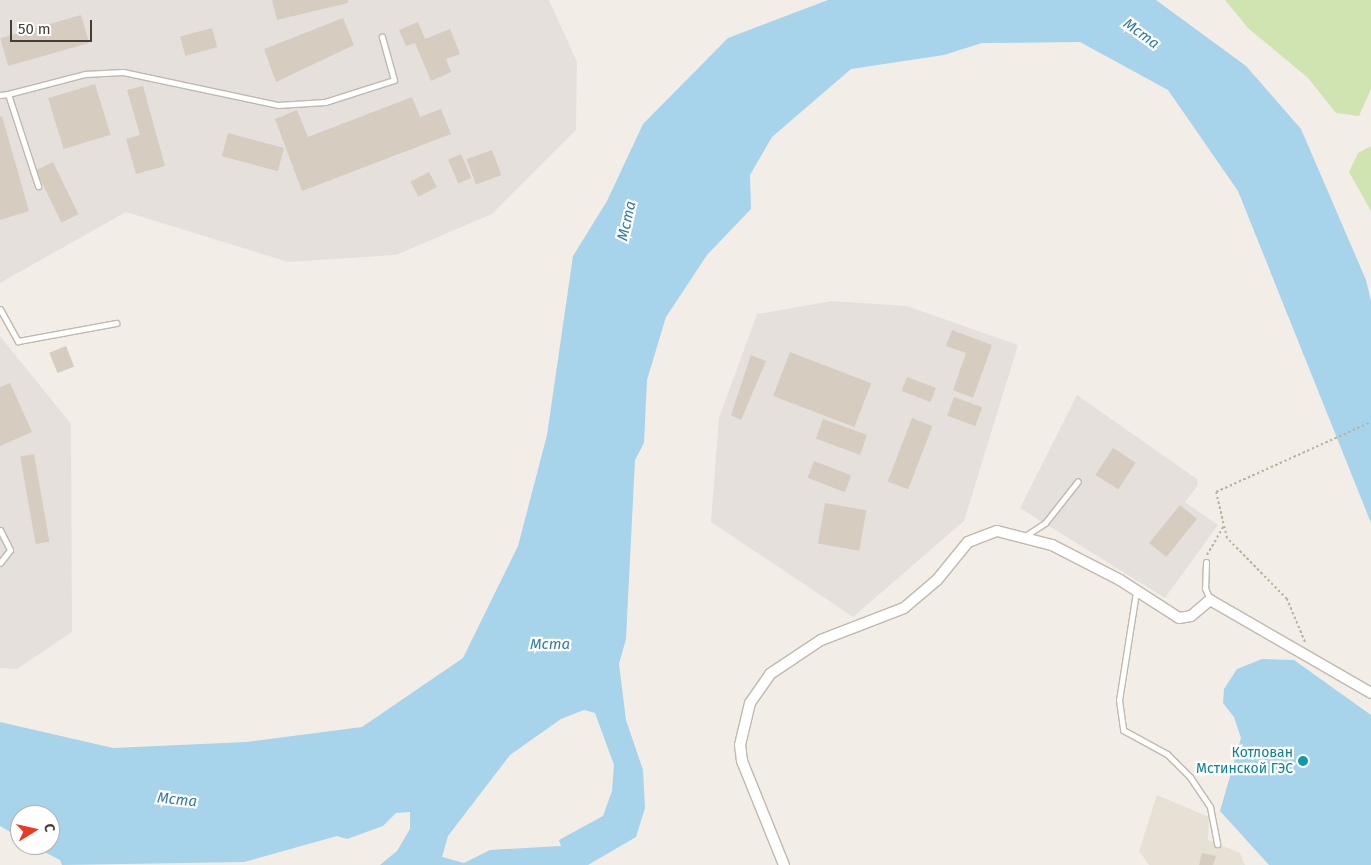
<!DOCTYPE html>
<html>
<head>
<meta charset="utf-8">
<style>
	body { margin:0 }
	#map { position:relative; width:1371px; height:865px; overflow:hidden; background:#f2eee7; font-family:"Fira Sans",sans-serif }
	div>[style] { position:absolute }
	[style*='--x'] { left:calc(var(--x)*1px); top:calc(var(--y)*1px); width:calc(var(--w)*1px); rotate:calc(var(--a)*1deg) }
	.residential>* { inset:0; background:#e6e0d5 }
	.industrial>* { inset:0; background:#e5e0dc }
	.green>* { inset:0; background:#d0e4b2 }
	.water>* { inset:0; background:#a7d3eb }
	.building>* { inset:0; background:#d6ccc0; transform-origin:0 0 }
	.path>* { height:2px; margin-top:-1px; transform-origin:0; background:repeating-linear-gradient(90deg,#beb09c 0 2.5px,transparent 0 5px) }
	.roads { filter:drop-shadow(1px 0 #c0b8ad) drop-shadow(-1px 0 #c0b8ad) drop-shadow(0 1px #c0b8ad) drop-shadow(0 -1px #c0b8ad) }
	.lane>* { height:5px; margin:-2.5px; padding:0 2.5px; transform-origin:2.5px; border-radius:2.5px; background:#fff }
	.street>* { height:10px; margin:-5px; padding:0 5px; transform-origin:5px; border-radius:5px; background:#fff }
	.dots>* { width:14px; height:14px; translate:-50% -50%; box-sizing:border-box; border:2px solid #fff; border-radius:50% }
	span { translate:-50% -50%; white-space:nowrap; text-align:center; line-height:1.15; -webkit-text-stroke:4.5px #fff; paint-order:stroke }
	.culture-label { font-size:14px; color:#0d838f }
	.right { translate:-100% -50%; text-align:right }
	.water-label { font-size:15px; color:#347aa2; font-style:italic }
	.north { position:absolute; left:10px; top:805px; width:50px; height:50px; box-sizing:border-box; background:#fff; border:1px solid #b5b2af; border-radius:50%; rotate:81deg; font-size:14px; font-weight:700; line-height:20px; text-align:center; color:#453e36 }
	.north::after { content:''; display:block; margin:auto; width:18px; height:22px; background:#ec3824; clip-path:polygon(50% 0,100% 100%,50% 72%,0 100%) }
	.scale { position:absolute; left:10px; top:20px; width:82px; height:22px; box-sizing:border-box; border:2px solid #453e36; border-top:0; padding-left:6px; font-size:15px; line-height:18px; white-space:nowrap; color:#453e36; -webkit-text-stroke:4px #fff; paint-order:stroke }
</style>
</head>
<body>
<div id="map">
	<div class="residential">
		<i style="clip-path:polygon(1157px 795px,1209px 817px,1208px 840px,1240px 853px,1245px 865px,1149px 865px,1139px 851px)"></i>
	</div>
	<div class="industrial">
		<i style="clip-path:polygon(0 0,549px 0,577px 62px,576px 130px,492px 214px,396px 255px,288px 262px,126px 212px,0 283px)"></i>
		<i style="clip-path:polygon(832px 301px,907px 306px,1018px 345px,964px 521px,853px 617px,711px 522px,719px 418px,757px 314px)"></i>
		<i style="clip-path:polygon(0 336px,71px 424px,72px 632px,17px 669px,0 668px)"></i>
		<i style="clip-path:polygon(1077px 395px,1197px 479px,1198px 485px,1185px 502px,1218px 525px,1165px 598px,1020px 508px)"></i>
	</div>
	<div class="green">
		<i style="clip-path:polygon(1225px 0,1371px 0,1371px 89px,1359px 116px,1336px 113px,1308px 78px,1248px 28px)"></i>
		<i style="clip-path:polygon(1371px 146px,1371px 211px,1349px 172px,1358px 153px)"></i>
	</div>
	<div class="water">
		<i style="clip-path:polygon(evenodd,828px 0,1156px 0,1246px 66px,1301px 129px,1366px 280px,1371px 301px,1371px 523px,1238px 191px,1168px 90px,1080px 42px,982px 43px,944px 55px,851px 69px,772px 137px,750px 175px,751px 209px,707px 255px,666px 317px,647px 380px,644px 443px,635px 460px,626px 639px,619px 664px,626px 720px,643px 770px,645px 808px,636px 837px,588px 865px,380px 865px,397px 851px,410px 829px,410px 812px,396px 813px,383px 826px,347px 839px,337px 836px,244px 862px,62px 865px,60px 860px,31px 845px,50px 845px,50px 815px,20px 815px,20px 838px,0 826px,0 722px,113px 748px,246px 742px,362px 727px,463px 658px,518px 546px,547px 435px,573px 256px,607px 201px,643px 124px,728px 38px,828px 0,584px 710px,595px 713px,614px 765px,612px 791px,603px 816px,559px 840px,561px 846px,490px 850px,464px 863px,442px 857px,448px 836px,510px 755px,561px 719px,584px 710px)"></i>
		<i style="clip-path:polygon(1262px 659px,1294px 660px,1371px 715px,1371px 865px,1269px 865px,1220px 811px,1241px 738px,1234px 717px,1223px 703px,1224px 689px,1237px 669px)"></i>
	</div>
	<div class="building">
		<i style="clip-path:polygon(272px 0,348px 0,348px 3px,277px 20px)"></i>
		<i style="left:81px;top:15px;width:29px;height:84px;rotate:74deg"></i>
		<i style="clip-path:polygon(343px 18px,354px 45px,276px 82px,264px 49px)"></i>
		<i style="clip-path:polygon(418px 22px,425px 39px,450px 29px,460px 54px,446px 59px,451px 72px,431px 81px,415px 43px,406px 46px,399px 30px)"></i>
		<i style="left:212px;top:28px;width:20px;height:33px;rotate:75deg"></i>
		<i style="left:95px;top:84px;width:53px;height:49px;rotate:73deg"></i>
		<i style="clip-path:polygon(143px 86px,165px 166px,136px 174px,126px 139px,140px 135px,127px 90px)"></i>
		<i style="clip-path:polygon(412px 97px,420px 117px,441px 109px,451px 134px,302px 191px,275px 119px,297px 110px,308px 137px)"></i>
		<i style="clip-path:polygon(2px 116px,29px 211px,0 220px,0 117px)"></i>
		<i style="left:228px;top:133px;width:58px;height:24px;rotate:15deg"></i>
		<i style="left:492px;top:150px;width:27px;height:27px;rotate:70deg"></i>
		<i style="left:461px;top:154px;width:26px;height:14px;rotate:67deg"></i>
		<i style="left:53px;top:162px;width:58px;height:19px;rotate:64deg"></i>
		<i style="left:429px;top:172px;width:17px;height:21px;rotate:62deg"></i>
		<i style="clip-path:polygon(952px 330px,992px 345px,973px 398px,953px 390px,966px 353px,946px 346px)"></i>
		<i style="left:66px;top:346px;width:22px;height:18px;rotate:68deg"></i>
		<i style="left:790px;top:352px;width:87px;height:47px;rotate:21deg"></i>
		<i style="clip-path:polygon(751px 355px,766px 361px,741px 420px,731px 415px)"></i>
		<i style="left:907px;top:377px;width:31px;height:15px;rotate:21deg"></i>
		<i style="clip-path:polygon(10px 383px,32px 432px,0 446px,0 387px)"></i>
		<i style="left:954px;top:397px;width:30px;height:20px;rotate:20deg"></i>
		<i style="left:912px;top:418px;width:22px;height:68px;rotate:21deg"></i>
		<i style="left:823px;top:419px;width:47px;height:21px;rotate:20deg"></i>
		<i style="left:1113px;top:448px;width:27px;height:32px;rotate:33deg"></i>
		<i style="left:34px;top:454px;width:89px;height:14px;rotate:80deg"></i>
		<i style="left:814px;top:461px;width:40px;height:18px;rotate:21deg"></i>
		<i style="left:825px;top:503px;width:42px;height:41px;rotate:10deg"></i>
		<i style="left:1180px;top:505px;width:22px;height:49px;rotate:39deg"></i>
		<i style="clip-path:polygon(1202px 853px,1216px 856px,1213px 865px,1199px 865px)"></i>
	</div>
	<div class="path">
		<i style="--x:1207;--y:555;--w:34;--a:-60"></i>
		<i style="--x:1305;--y:642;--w:47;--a:-112.7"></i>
		<i style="--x:1287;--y:599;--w:86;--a:-134.5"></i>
		<i style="--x:1227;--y:538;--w:47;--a:-103.4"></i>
		<i style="--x:1216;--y:492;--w:170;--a:-24.3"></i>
	</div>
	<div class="roads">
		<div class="lane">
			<i style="--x:8;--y:94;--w:80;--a:-14.6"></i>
			<i style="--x:85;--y:74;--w:38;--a:-3"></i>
			<i style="--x:123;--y:72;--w:158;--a:12"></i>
			<i style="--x:278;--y:105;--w:47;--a:-3.7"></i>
			<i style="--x:325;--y:102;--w:72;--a:-17.7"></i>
			<i style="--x:394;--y:80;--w:45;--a:-105.6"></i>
			<i style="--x:0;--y:95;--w:8;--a:-7"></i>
			<i style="--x:8;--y:94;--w:97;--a:71.9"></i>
			<i style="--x:0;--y:309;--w:37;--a:61"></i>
			<i style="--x:18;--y:341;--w:100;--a:-10.4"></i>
			<i style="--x:0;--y:530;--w:22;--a:63"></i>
			<i style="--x:10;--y:550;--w:16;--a:128"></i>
			<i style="--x:1025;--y:536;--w:24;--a:-33"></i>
			<i style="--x:1045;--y:523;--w:53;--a:-51.8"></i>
			<i style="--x:1206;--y:562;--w:26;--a:92"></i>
			<i style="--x:1205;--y:588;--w:13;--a:67"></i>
			<i style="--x:1136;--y:592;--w:109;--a:98.9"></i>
			<i style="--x:1119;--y:700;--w:30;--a:82"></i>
			<i style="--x:1123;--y:730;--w:50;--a:28.6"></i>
			<i style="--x:1167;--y:754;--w:33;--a:45"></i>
			<i style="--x:1190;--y:777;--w:36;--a:56"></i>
			<i style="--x:1210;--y:807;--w:38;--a:79"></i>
		</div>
		<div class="street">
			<i style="--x:784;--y:865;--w:112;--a:-112"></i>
			<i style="--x:742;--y:761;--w:16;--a:-97"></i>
			<i style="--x:740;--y:745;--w:43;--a:-76.6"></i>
			<i style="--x:750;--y:703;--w:35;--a:-55"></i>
			<i style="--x:770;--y:674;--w:61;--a:-33.7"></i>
			<i style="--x:821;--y:640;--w:89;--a:-21.1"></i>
			<i style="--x:904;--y:608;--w:43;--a:-40.3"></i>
			<i style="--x:937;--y:580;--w:49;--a:-50.8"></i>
			<i style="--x:968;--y:542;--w:31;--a:-21"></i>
			<i style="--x:997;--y:531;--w:57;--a:14.3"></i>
			<i style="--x:1052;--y:545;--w:76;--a:27.2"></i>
			<i style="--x:1120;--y:580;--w:70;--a:32.8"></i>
			<i style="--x:1179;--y:618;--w:12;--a:-9"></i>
			<i style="--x:1191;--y:616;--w:25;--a:-40"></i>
			<i style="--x:1210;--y:600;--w:186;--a:30"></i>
		</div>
	</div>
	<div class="dots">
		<i style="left:1303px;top:761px;background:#0f9aa8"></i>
	</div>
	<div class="culture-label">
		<span class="right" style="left:1293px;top:761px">Котлован<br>Мстинской ГЭС</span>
	</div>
	<div class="water-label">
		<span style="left:1141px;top:34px;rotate:36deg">Мста</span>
		<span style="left:627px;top:221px;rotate:-77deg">Мста</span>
		<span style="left:550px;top:645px">Мста</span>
		<span style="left:177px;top:800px;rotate:6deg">Мста</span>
	</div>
	<div class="north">С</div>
	<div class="scale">50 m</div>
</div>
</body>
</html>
